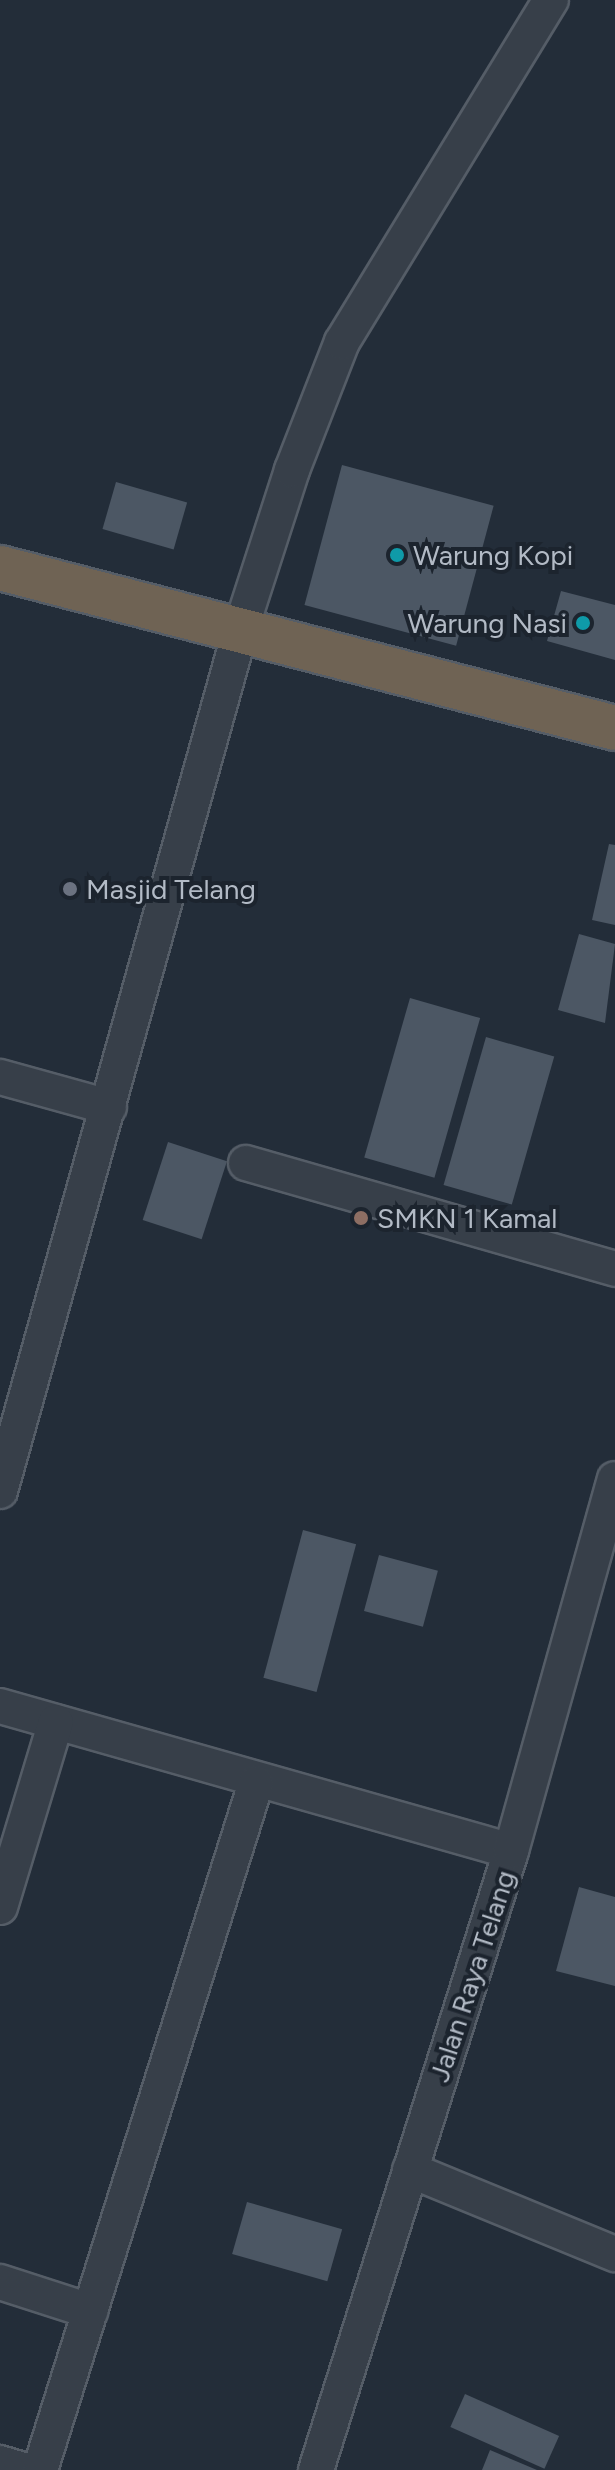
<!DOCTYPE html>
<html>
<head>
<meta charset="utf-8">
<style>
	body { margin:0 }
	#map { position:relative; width:615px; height:2470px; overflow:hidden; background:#232d39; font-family:Figtree,sans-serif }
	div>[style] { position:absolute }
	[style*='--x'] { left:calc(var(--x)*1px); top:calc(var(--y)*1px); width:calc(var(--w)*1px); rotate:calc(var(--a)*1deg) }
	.building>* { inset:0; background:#4c5764; transform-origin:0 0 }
	.roads { filter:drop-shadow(2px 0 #555d67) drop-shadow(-2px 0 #555d67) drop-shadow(0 2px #555d67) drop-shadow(0 -2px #555d67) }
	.minor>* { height:34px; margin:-17px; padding:0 17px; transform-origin:17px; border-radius:17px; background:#373f49 }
	.highway>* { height:44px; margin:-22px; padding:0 22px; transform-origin:22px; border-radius:22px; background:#6f6354 }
	.dots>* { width:22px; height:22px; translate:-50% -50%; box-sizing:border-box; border:4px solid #1c242e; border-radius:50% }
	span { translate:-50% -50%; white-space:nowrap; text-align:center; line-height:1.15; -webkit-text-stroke:8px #1c242e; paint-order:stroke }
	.poi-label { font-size:28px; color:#b2bac5 }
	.left { translate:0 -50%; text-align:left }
	.right { translate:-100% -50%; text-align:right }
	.street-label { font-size:28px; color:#b2bac5 }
</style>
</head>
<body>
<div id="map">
	<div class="building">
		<i style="left:342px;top:465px;width:157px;height:145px;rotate:15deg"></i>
		<i style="left:116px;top:482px;width:74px;height:49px;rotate:16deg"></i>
		<i style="clip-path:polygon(561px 591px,615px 605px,615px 660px,547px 641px)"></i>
		<i style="clip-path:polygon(609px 844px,615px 845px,615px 925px,592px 920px)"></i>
		<i style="clip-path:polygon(579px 934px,615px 944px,605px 1023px,558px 1010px)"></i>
		<i style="left:410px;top:998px;width:73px;height:166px;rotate:16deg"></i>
		<i style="left:486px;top:1037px;width:71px;height:154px;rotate:16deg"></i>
		<i style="left:168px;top:1142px;width:62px;height:82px;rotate:18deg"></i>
		<i style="left:303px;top:1530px;width:55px;height:153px;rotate:15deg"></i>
		<i style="left:379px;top:1555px;width:61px;height:58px;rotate:15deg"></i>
		<i style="clip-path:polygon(579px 1887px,615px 1897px,615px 1986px,556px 1971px)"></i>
		<i style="left:247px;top:2202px;width:99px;height:54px;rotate:16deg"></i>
		<i style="left:465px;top:2394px;width:103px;height:36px;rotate:24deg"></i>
		<i style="clip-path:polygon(490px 2450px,537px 2470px,482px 2470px)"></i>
	</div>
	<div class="roads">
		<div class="minor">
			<i style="--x:0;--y:1077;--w:113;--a:15.4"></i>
			<i style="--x:246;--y:1163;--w:384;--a:16"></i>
			<i style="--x:0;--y:1491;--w:896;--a:-74.4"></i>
			<i style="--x:241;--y:628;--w:166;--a:-72.1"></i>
			<i style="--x:292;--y:470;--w:137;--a:-68.7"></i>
			<i style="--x:342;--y:342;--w:401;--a:-58.6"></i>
			<i style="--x:0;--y:1706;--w:531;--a:15.84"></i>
			<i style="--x:0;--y:1907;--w:193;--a:-73.2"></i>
			<i style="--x:410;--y:2170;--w:222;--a:22.3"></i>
			<i style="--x:0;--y:2282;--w:95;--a:17.9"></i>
			<i style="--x:0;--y:2463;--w:24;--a:17"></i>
			<i style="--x:40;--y:2470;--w:720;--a:-72.55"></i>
			<i style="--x:316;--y:2470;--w:649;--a:-72.51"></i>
			<i style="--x:511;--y:1851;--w:386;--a:-74.4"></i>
		</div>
		<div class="highway">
			<i style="--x:0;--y:568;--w:635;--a:14.58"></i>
		</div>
	</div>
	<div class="dots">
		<i style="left:397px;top:555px;background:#0f9aa8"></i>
		<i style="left:583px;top:623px;background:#0f9aa8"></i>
		<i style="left:70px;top:889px;background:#6b7280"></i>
		<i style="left:361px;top:1218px;background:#8d6e63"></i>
	</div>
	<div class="poi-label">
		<span class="left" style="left:413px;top:555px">Warung Kopi</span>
		<span class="right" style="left:567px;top:623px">Warung Nasi</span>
		<span class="left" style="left:86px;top:889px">Masjid Telang</span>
		<span class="left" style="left:377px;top:1218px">SMKN 1 Kamal</span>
	</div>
	<div class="street-label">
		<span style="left:472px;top:1976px;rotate:-72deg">Jalan Raya Telang</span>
	</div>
</div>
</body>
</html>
